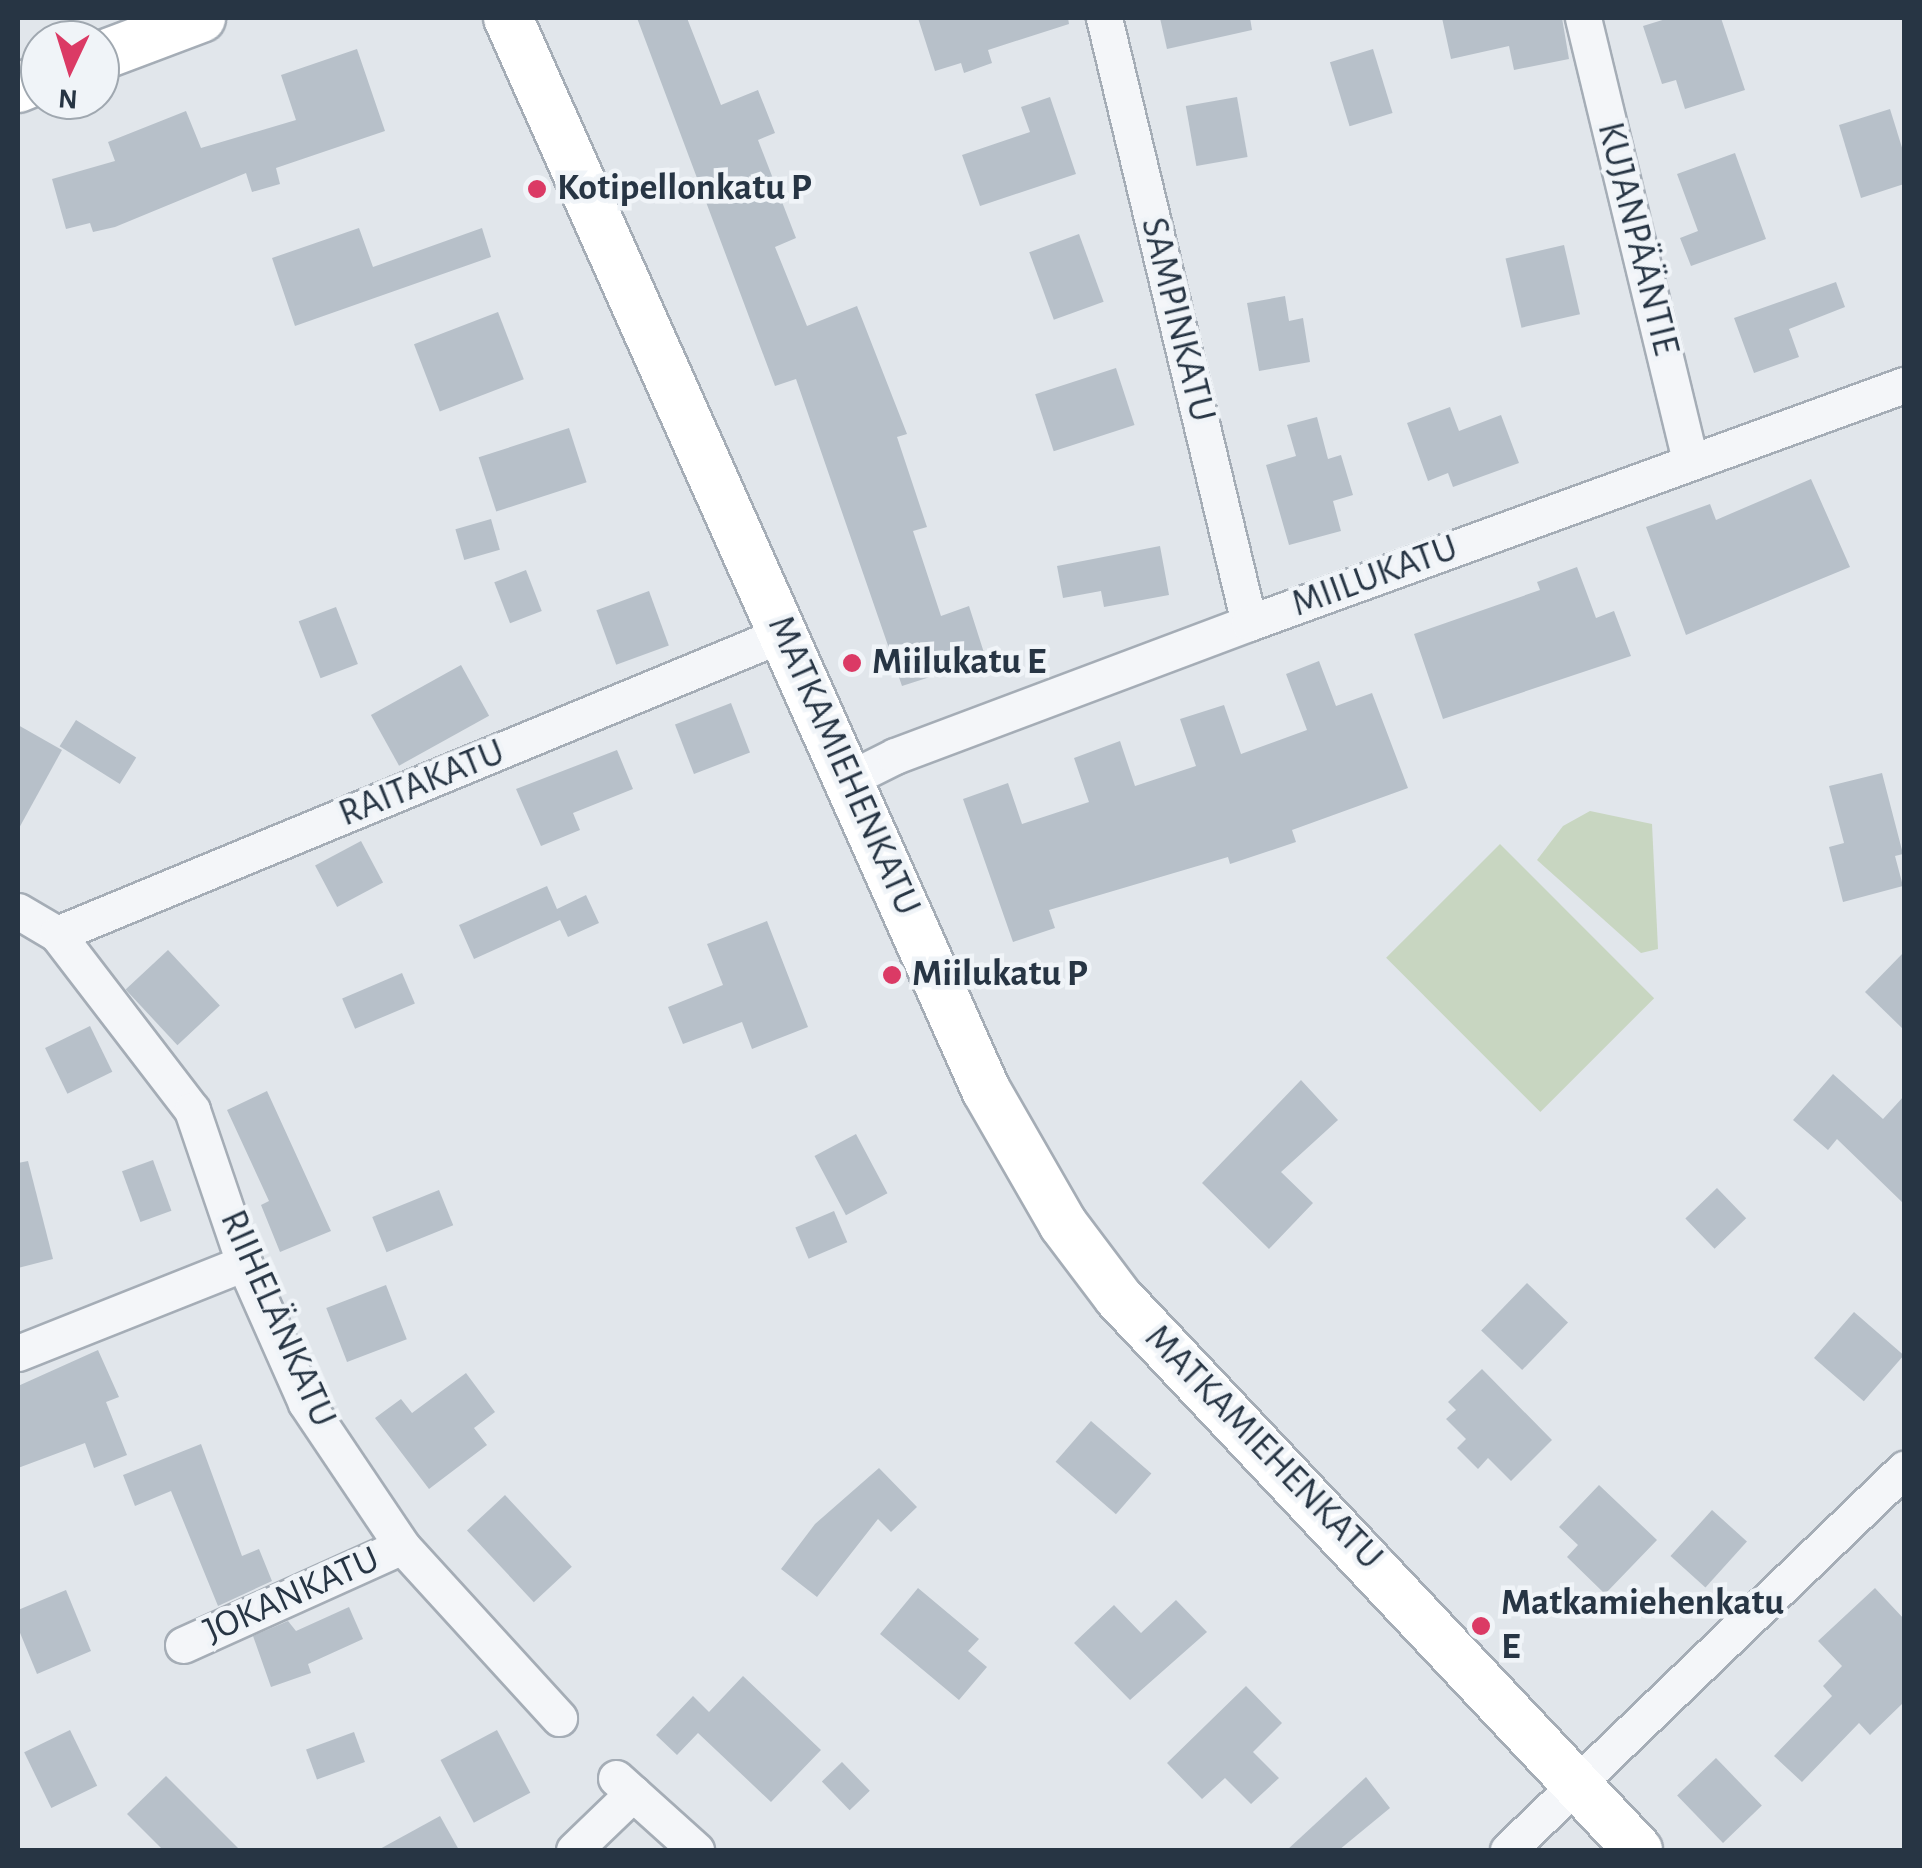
<!DOCTYPE html>
<html>
<head>
<meta charset="utf-8">
<style>
	body { margin:0 }
	#map { position:relative; width:1922px; height:1868px; overflow:hidden; background:#e1e6eb; font-family:"Alegreya Sans",sans-serif }
	div>[style] { position:absolute }
	[style*='--x'] { left:calc(var(--x)*1px); top:calc(var(--y)*1px); width:calc(var(--w)*1px); rotate:calc(var(--a)*1deg) }
	.green>* { inset:0; background:#c8d6c1; transform-origin:0 0 }
	.building>* { inset:0; background:#b7c0c9; transform-origin:0 0 }
	.roads { filter:drop-shadow(2px 0 #a5adb6) drop-shadow(-2px 0 #a5adb6) drop-shadow(0 2px #a5adb6) drop-shadow(0 -2px #a5adb6) }
	.street>* { height:35px; margin:-17.5px; padding:0 17.5px; transform-origin:17.5px; border-radius:17.5px; background:#f4f6f9 }
	.secondary>* { height:48px; margin:-24px; padding:0 24px; transform-origin:24px; border-radius:24px; background:#fff }
	.dots>* { width:28px; height:28px; translate:-50% -50%; box-sizing:border-box; border:5px solid #f0f4f8; border-radius:50% }
	span { translate:-50% -50%; white-space:nowrap; text-align:center; line-height:1.15; -webkit-text-stroke:9px #f0f4f8; paint-order:stroke }
	.poi-label { font-size:38px; color:#273544; font-weight:700 }
	.left { translate:0 -50%; text-align:left }
	.street-label { font-size:38px; color:#273544 }
	.frame { position:absolute; inset:0; border:20px solid #273544; pointer-events:none }
	.north { position:absolute; left:20px; top:20px; width:100px; height:100px; box-sizing:border-box; background:#f0f4f8; border:2px solid #a0a8b0; border-radius:50%; rotate:184deg; font-size:28px; font-weight:700; line-height:40px; text-align:center; color:#273544 }
	.north::after { content:''; display:block; margin:auto; width:35px; height:45px; background:#db3a65; clip-path:polygon(50% 0,100% 100%,50% 72%,0 100%) }
</style>
</head>
<body>
<div id="map">
	<div class="green">
		<i style="clip-path:polygon(1590px 811px,1652px 824px,1658px 949px,1641px 953px,1537px 860px,1563px 826px)"></i>
		<i style="left:1500px;top:844px;width:218px;height:161px;rotate:45deg"></i>
	</div>
	<div class="building">
		<i style="clip-path:polygon(637px 18px,687px 18px,721px 105px,758px 90px,775px 133px,758px 140px,796px 238px,775px 247px,807px 326px,857px 306px,907px 434px,897px 437px,927px 527px,913px 531px,941px 616px,969px 606px,986px 659px,902px 686px,796px 379px,775px 386px)"></i>
		<i style="clip-path:polygon(918px 18px,1068px 18px,1069px 24px,988px 50px,992px 63px,964px 73px,961px 63px,935px 71px)"></i>
		<i style="clip-path:polygon(1160px 18px,1250px 18px,1252px 30px,1167px 49px)"></i>
		<i style="clip-path:polygon(1442px 18px,1562px 18px,1569px 59px,1514px 70px,1509px 46px,1451px 59px)"></i>
		<i style="clip-path:polygon(1669px 18px,1721px 18px,1745px 90px,1685px 109px,1676px 80px,1662px 84px,1643px 26px)"></i>
		<i style="clip-path:polygon(357px 49px,385px 131px,276px 168px,280px 184px,252px 192px,246px 173px,115px 227px,93px 232px,90px 223px,66px 229px,52px 179px,115px 161px,108px 142px,186px 111px,201px 148px,296px 120px,281px 75px)"></i>
		<i style="left:1373px;top:49px;width:67px;height:45px;rotate:73deg"></i>
		<i style="clip-path:polygon(1050px 97px,1076px 174px,980px 206px,962px 155px,1030px 132px,1021px 107px)"></i>
		<i style="left:1237px;top:97px;width:61px;height:52px;rotate:80deg"></i>
		<i style="clip-path:polygon(1890px 109px,1904px 154px,1904px 184px,1861px 198px,1839px 125px)"></i>
		<i style="clip-path:polygon(1735px 153px,1766px 239px,1691px 266px,1680px 238px,1698px 231px,1677px 174px)"></i>
		<i style="clip-path:polygon(359px 228px,373px 267px,482px 228px,491px 257px,295px 326px,272px 258px)"></i>
		<i style="left:1079px;top:234px;width:72px;height:53px;rotate:70deg"></i>
		<i style="left:1564px;top:245px;width:71px;height:60px;rotate:77deg"></i>
		<i style="clip-path:polygon(1836px 282px,1845px 307px,1789px 329px,1799px 357px,1754px 373px,1734px 318px)"></i>
		<i style="clip-path:polygon(1285px 296px,1289px 321px,1303px 318px,1310px 362px,1259px 371px,1247px 303px)"></i>
		<i style="left:498px;top:312px;width:72px;height:90px;rotate:69deg"></i>
		<i style="left:1116px;top:368px;width:60px;height:85px;rotate:72deg"></i>
		<i style="clip-path:polygon(1450px 407px,1459px 431px,1501px 415px,1519px 463px,1453px 487px,1448px 473px,1428px 481px,1407px 423px)"></i>
		<i style="clip-path:polygon(1317px 417px,1328px 459px,1341px 455px,1353px 495px,1333px 501px,1341px 531px,1289px 545px,1266px 465px,1296px 456px,1287px 425px)"></i>
		<i style="left:569px;top:428px;width:57px;height:95px;rotate:72deg"></i>
		<i style="clip-path:polygon(1811px 479px,1850px 567px,1686px 635px,1646px 527px,1710px 504px,1716px 520px)"></i>
		<i style="left:491px;top:519px;width:32px;height:37px;rotate:74deg"></i>
		<i style="clip-path:polygon(1160px 546px,1169px 595px,1104px 607px,1101px 591px,1063px 598px,1057px 566px)"></i>
		<i style="clip-path:polygon(1577px 567px,1596px 618px,1614px 611px,1631px 656px,1443px 719px,1414px 634px,1540px 590px,1537px 582px)"></i>
		<i style="left:526px;top:570px;width:44px;height:34px;rotate:69deg"></i>
		<i style="left:649px;top:591px;width:58px;height:56px;rotate:70deg"></i>
		<i style="left:336px;top:607px;width:61px;height:40px;rotate:69deg"></i>
		<i style="clip-path:polygon(1319px 661px,1336px 706px,1372px 693px,1408px 788px,1292px 830px,1296px 842px,1230px 864px,1228px 857px,1049px 910px,1055px 928px,1013px 942px,963px 799px,1008px 783px,1022px 824px,1089px 802px,1074px 758px,1120px 741px,1135px 786px,1196px 766px,1180px 719px,1224px 705px,1241px 754px,1307px 730px,1286px 674px)"></i>
		<i style="left:461px;top:665px;width:58px;height:103px;rotate:61deg"></i>
		<i style="left:731px;top:703px;width:53px;height:60px;rotate:69deg"></i>
		<i style="left:76px;top:720px;width:71px;height:31px;rotate:32deg"></i>
		<i style="clip-path:polygon(18px 725px,62px 750px,18px 830px)"></i>
		<i style="clip-path:polygon(617px 750px,633px 789px,573px 813px,580px 830px,541px 846px,516px 789px)"></i>
		<i style="clip-path:polygon(1882px 773px,1903px 854px,1895px 856px,1903px 886px,1843px 902px,1829px 847px,1844px 843px,1829px 786px)"></i>
		<i style="left:361px;top:841px;width:47px;height:52px;rotate:62deg"></i>
		<i style="clip-path:polygon(547px 886px,557px 909px,586px 895px,599px 923px,568px 937px,560px 920px,474px 959px,459px 925px)"></i>
		<i style="clip-path:polygon(767px 921px,808px 1027px,752px 1049px,742px 1022px,683px 1044px,668px 1007px,723px 985px,707px 944px)"></i>
		<i style="left:168px;top:950px;width:76px;height:58px;rotate:47deg"></i>
		<i style="clip-path:polygon(1904px 952px,1904px 1030px,1865px 992px)"></i>
		<i style="left:402px;top:973px;width:33px;height:65px;rotate:67deg"></i>
		<i style="left:90px;top:1026px;width:51px;height:50px;rotate:64deg"></i>
		<i style="clip-path:polygon(1833px 1074px,1883px 1119px,1904px 1096px,1904px 1204px,1837px 1139px,1828px 1150px,1793px 1120px)"></i>
		<i style="clip-path:polygon(1301px 1080px,1338px 1120px,1281px 1172px,1313px 1203px,1269px 1249px,1202px 1183px)"></i>
		<i style="clip-path:polygon(267px 1091px,331px 1231px,280px 1252px,261px 1205px,269px 1201px,227px 1110px)"></i>
		<i style="left:856px;top:1134px;width:67px;height:47px;rotate:62deg"></i>
		<i style="left:153px;top:1160px;width:54px;height:33px;rotate:70deg"></i>
		<i style="clip-path:polygon(28px 1161px,53px 1259px,18px 1268px,18px 1163px)"></i>
		<i style="left:1717px;top:1188px;width:42px;height:44px;rotate:46deg"></i>
		<i style="left:439px;top:1190px;width:38px;height:72px;rotate:68deg"></i>
		<i style="left:834px;top:1211px;width:34px;height:42px;rotate:67deg"></i>
		<i style="left:1527px;top:1283px;width:57px;height:66px;rotate:44deg"></i>
		<i style="left:386px;top:1285px;width:58px;height:64px;rotate:69deg"></i>
		<i style="left:1854px;top:1312px;width:66px;height:61px;rotate:41deg"></i>
		<i style="clip-path:polygon(98px 1350px,119px 1397px,106px 1402px,127px 1455px,94px 1468px,85px 1443px,18px 1468px,18px 1386px)"></i>
		<i style="clip-path:polygon(1482px 1369px,1552px 1440px,1511px 1481px,1488px 1458px,1478px 1469px,1457px 1448px,1466px 1439px,1446px 1419px,1456px 1410px,1448px 1402px)"></i>
		<i style="clip-path:polygon(466px 1373px,495px 1412px,474px 1428px,487px 1445px,429px 1489px,375px 1418px,401px 1399px,412px 1413px)"></i>
		<i style="left:1091px;top:1421px;width:80px;height:54px;rotate:41deg"></i>
		<i style="clip-path:polygon(201px 1444px,242px 1556px,259px 1549px,272px 1581px,218px 1606px,171px 1491px,135px 1506px,123px 1475px)"></i>
		<i style="clip-path:polygon(879px 1468px,917px 1507px,891px 1532px,878px 1519px,817px 1597px,781px 1569px,815px 1524px)"></i>
		<i style="clip-path:polygon(1599px 1485px,1657px 1540px,1605px 1594px,1567px 1557px,1578px 1545px,1559px 1527px)"></i>
		<i style="left:505px;top:1495px;width:98px;height:52px;rotate:47deg"></i>
		<i style="left:1712px;top:1510px;width:47px;height:62px;rotate:42deg"></i>
		<i style="clip-path:polygon(918px 1588px,979px 1639px,968px 1651px,987px 1667px,959px 1700px,880px 1634px)"></i>
		<i style="clip-path:polygon(1875px 1588px,1904px 1619px,1904px 1702px,1870px 1735px,1859px 1723px,1802px 1782px,1774px 1756px,1832px 1696px,1823px 1686px,1842px 1666px,1818px 1641px)"></i>
		<i style="clip-path:polygon(66px 1590px,91px 1651px,37px 1674px,18px 1628px,18px 1610px)"></i>
		<i style="clip-path:polygon(1176px 1600px,1207px 1632px,1130px 1700px,1074px 1643px,1114px 1605px,1141px 1633px)"></i>
		<i style="clip-path:polygon(349px 1607px,363px 1639px,308px 1664px,311px 1673px,271px 1687px,253px 1636px,288px 1621px,296px 1631px)"></i>
		<i style="clip-path:polygon(743px 1676px,821px 1750px,771px 1802px,698px 1733px,677px 1755px,656px 1735px,693px 1696px,709px 1712px)"></i>
		<i style="clip-path:polygon(1246px 1686px,1282px 1723px,1253px 1752px,1279px 1778px,1251px 1804px,1225px 1778px,1202px 1799px,1167px 1763px)"></i>
		<i style="left:70px;top:1730px;width:62px;height:51px;rotate:64deg"></i>
		<i style="left:497px;top:1730px;width:71px;height:64px;rotate:62deg"></i>
		<i style="left:354px;top:1732px;width:32px;height:51px;rotate:70deg"></i>
		<i style="left:1716px;top:1758px;width:66px;height:54px;rotate:46deg"></i>
		<i style="left:842px;top:1762px;width:40px;height:28px;rotate:46deg"></i>
		<i style="clip-path:polygon(166px 1776px,240px 1850px,163px 1850px,127px 1814px)"></i>
		<i style="clip-path:polygon(1366px 1777px,1390px 1808px,1339px 1850px,1287px 1850px)"></i>
		<i style="clip-path:polygon(440px 1816px,459px 1850px,378px 1850px)"></i>
	</div>
	<div class="roads">
		<div class="street">
			<i style="--x:1104;--y:18;--w:622;--a:76.52"></i>
			<i style="--x:1583;--y:18;--w:456;--a:76.4"></i>
			<i style="--x:849;--y:779;--w:51;--a:-26.6"></i>
			<i style="--x:895;--y:756;--w:378;--a:-20.6"></i>
			<i style="--x:1249;--y:623;--w:697;--a:-19.97"></i>
			<i style="--x:18;--y:911;--w:45;--a:30.5"></i>
			<i style="--x:57;--y:934;--w:222;--a:52.5"></i>
			<i style="--x:192;--y:1110;--w:162;--a:71.2"></i>
			<i style="--x:244;--y:1263;--w:153;--a:66.1"></i>
			<i style="--x:306;--y:1403;--w:172;--a:56.1"></i>
			<i style="--x:402;--y:1546;--w:233;--a:47.6"></i>
			<i style="--x:57;--y:934;--w:788;--a:-22.46"></i>
			<i style="--x:18;--y:1353;--w:243;--a:-21.7"></i>
			<i style="--x:183;--y:1645;--w:240;--a:-24.3"></i>
			<i style="--x:616;--y:1778;--w:108;--a:42"></i>
			<i style="--x:574;--y:1850;--w:82;--a:-44"></i>
			<i style="--x:1508;--y:1850;--w:550;--a:-43.89"></i>
		</div>
		<div class="secondary">
			<i style="--x:508;--y:18;--w:1174;--a:65.97"></i>
			<i style="--x:986;--y:1090;--w:155;--a:60.1"></i>
			<i style="--x:1063;--y:1224;--w:91;--a:53"></i>
			<i style="--x:1118;--y:1297;--w:759;--a:46.76"></i>
			<i style="--x:100;--y:56;--w:108;--a:-20.6"></i>
			<i style="--x:18;--y:88;--w:24;--a:-22"></i>
		</div>
	</div>
	<div class="dots">
		<i style="left:537px;top:189px;background:#db3a65"></i>
		<i style="left:852px;top:663px;background:#db3a65"></i>
		<i style="left:892px;top:975px;background:#db3a65"></i>
		<i style="left:1481px;top:1626px;background:#db3a65"></i>
	</div>
	<div class="poi-label">
		<span class="left" style="left:557px;top:189px">Kotipellonkatu P</span>
		<span class="left" style="left:872px;top:663px">Miilukatu E</span>
		<span class="left" style="left:912px;top:975px">Miilukatu P</span>
		<span class="left" style="left:1501px;top:1626px">Matkamiehenkatu<br>E</span>
	</div>
	<div class="street-label">
		<span style="left:1637px;top:239px;rotate:76deg">KUJANPÄÄNTIE</span>
		<span style="left:1177px;top:320px;rotate:76deg">SAMPINKATU</span>
		<span style="left:1375px;top:577px;rotate:-20deg">MIILUKATU</span>
		<span style="left:843px;top:766px;rotate:66deg">MATKAMIEHENKATU</span>
		<span style="left:422px;top:784px;rotate:-22deg">RAITAKATU</span>
		<span style="left:277px;top:1319px;rotate:66deg">RIIHELÄNKATU</span>
		<span style="left:1263px;top:1448px;rotate:46deg">MATKAMIEHENKATU</span>
		<span style="left:292px;top:1596px;rotate:-24deg">JOKANKATU</span>
	</div>
	<div class="frame"></div>
	<div class="north">N</div>
</div>
</body>
</html>
